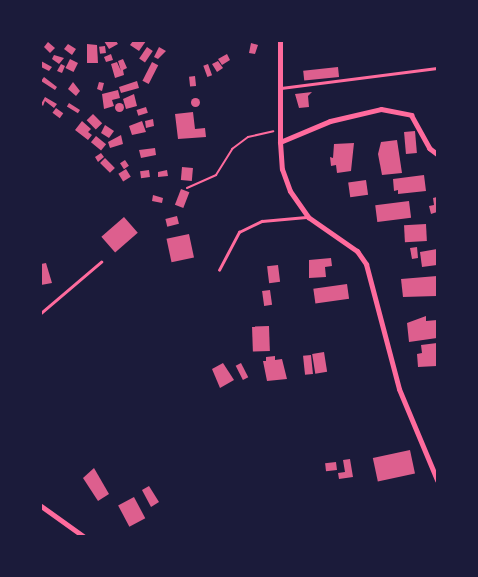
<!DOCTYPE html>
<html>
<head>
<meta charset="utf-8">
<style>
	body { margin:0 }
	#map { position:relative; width:478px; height:577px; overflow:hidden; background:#1b1b3a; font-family:"Times New Roman",serif }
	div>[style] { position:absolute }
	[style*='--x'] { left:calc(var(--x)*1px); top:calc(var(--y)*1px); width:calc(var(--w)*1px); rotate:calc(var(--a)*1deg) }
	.building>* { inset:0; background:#dd5f8e; transform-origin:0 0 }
	.round { border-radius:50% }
	.path>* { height:2px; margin:-1px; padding:0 1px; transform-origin:1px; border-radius:1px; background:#ff6b9d }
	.service>* { height:2.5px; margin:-1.25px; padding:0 1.25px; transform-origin:1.25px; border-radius:1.25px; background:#ff6b9d }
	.minor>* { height:5px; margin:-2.5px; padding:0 2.5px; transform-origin:2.5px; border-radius:2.5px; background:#ff6b9d }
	span { translate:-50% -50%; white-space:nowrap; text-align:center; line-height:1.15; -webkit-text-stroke:5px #1b1b3a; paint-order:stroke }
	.frame { position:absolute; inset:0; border:42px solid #1b1b3a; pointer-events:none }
</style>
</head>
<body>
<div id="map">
	<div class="building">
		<i style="clip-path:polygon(104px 41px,116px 41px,118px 44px,109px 49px)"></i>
		<i style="clip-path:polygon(133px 41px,146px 41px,139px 51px,130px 45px)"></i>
		<i style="clip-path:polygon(48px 42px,55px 48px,50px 53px,44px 47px)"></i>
		<i style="clip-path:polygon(251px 43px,258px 45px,255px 54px,249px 53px)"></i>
		<i style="clip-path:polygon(68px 44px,76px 49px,72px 55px,64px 49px)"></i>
		<i style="clip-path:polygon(87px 44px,97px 45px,98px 63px,87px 63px)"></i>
		<i style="left:105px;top:46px;width:7px;height:6px;rotate:82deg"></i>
		<i style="left:147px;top:47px;width:7px;height:14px;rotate:34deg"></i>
		<i style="clip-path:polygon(159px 47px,166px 51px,158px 59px,154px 57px)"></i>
		<i style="clip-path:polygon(111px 54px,113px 60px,106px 62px,104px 57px)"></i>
		<i style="clip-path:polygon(227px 54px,230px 60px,222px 65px,218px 59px)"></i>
		<i style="clip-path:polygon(54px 55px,64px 58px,59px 64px,52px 59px)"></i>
		<i style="left:70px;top:59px;width:9px;height:10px;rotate:27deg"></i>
		<i style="clip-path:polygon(123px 59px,127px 68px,123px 70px,124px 75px,115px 78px,111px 64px,117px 62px,121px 71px,118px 61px)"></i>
		<i style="clip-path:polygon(41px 61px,52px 67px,49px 71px,41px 67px)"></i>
		<i style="clip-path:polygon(218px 61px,223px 68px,217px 72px,212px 64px)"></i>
		<i style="left:152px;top:62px;width:7px;height:21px;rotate:27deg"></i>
		<i style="clip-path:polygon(61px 64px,65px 66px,62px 73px,57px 71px)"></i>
		<i style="left:208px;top:64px;width:12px;height:5px;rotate:70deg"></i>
		<i style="left:338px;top:67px;width:10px;height:35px;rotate:84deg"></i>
		<i style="left:195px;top:76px;width:10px;height:6px;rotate:84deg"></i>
		<i style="clip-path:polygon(44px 77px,57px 87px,55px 90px,41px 81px)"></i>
		<i style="clip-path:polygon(137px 81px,139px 88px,121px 93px,119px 87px)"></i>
		<i style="clip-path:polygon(73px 82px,80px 91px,76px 96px,68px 89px)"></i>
		<i style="clip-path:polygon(99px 82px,104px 83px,102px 91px,97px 89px)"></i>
		<i style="clip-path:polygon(118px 90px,120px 98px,112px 100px,114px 106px,104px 109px,102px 94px)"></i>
		<i style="clip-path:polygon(312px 92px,308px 96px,309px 107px,299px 108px,295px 94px)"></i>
		<i style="clip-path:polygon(134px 94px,137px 106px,126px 109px,123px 99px)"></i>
		<i style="clip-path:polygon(45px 97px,57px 104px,54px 108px,45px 101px,43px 106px,41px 104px)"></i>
		<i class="round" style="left:190.5px;top:97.5px;width:9px;height:9px"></i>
		<i class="round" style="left:114.5px;top:102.5px;width:9px;height:9px"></i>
		<i style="left:69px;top:103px;width:13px;height:4px;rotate:32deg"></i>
		<i style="left:146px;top:107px;width:6px;height:10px;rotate:72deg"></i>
		<i style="left:56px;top:108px;width:9px;height:6px;rotate:36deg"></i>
		<i style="clip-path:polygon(193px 112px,195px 129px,205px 128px,206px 137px,178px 139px,175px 114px)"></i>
		<i style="left:93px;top:114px;width:13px;height:9px;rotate:45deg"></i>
		<i style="clip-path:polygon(153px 119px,154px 126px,146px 128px,145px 121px)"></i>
		<i style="clip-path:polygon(82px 121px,91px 129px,88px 132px,92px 135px,88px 140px,75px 130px)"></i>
		<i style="clip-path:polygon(142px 121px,146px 132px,132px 135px,129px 126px)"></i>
		<i style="clip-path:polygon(105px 125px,114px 131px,109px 138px,101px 133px)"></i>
		<i style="left:415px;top:131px;width:22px;height:11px;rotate:85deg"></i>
		<i style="clip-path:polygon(121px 135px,123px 144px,110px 148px,108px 142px)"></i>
		<i style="left:96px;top:136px;width:13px;height:8px;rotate:39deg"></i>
		<i style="clip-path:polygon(397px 140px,402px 173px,382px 175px,378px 154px,381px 142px)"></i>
		<i style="clip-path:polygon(354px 143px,351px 171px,337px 173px,336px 165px,331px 166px,330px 157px,333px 158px,334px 144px)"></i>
		<i style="clip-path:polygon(155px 148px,156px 155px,141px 158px,139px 150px)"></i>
		<i style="clip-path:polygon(101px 153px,104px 157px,98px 162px,95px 157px)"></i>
		<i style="left:105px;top:158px;width:14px;height:7px;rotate:45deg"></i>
		<i style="left:125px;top:160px;width:7px;height:6px;rotate:56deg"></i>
		<i style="left:182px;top:167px;width:11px;height:13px;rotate:5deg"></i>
		<i style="left:126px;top:169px;width:9px;height:9px;rotate:58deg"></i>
		<i style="left:149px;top:170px;width:7px;height:9px;rotate:82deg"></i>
		<i style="clip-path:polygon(167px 170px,168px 176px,158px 177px,158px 172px)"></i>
		<i style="clip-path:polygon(424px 175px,426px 191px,398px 194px,398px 190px,394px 191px,393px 179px)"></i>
		<i style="left:366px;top:180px;width:15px;height:18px;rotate:82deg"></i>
		<i style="left:181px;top:189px;width:9px;height:17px;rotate:21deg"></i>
		<i style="clip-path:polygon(153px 195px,163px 198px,162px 203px,152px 201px)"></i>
		<i style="clip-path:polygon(437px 197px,437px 212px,431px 214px,429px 206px,434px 205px,433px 198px)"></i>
		<i style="left:409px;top:201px;width:17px;height:34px;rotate:83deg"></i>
		<i style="left:177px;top:216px;width:8px;height:12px;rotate:76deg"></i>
		<i style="left:124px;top:217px;width:21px;height:30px;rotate:49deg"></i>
		<i style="left:426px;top:224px;width:17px;height:22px;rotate:87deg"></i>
		<i style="left:189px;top:234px;width:24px;height:23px;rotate:78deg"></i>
		<i style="clip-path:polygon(417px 247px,418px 258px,412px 259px,410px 248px)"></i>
		<i style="clip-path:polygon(437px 249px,437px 265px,422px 267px,420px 252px)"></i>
		<i style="clip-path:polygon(331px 258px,332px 266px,325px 267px,326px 277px,309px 278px,309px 260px)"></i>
		<i style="clip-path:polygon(46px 263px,52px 283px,41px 285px,41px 264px)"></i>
		<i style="left:278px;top:265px;width:17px;height:11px;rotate:83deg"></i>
		<i style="clip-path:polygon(437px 276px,437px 296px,403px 297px,401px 279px)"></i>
		<i style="left:347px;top:284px;width:15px;height:34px;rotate:82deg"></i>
		<i style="left:270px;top:290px;width:15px;height:8px;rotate:82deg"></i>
		<i style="clip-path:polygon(426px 316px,426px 321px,437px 320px,437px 338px,409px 342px,407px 323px)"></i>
		<i style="left:269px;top:326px;width:25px;height:17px;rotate:88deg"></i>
		<i style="clip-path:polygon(437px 343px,437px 366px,418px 367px,417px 354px,422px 353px,421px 345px)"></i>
		<i style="left:324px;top:352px;width:20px;height:12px;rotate:81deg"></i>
		<i style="left:311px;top:355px;width:19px;height:8px;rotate:84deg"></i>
		<i style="clip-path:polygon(275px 356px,275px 360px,282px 359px,287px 379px,267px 381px,263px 361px,266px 361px,266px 357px)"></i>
		<i style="clip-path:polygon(223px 363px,234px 380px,220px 388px,212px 369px)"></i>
		<i style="left:241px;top:363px;width:16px;height:6px;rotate:63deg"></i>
		<i style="left:410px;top:450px;width:24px;height:38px;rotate:78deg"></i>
		<i style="clip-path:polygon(350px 459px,353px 477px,339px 479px,338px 473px,345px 472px,343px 460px)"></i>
		<i style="left:336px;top:462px;width:8px;height:11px;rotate:83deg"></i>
		<i style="clip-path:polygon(94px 468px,109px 494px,98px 501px,83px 478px)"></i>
		<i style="clip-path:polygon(149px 486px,159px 502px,151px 507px,142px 490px)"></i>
		<i style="left:134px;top:497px;width:24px;height:18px;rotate:62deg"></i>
	</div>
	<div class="path">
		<i style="--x:187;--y:188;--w:32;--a:-24"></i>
		<i style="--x:216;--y:175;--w:31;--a:-58"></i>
		<i style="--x:232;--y:149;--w:20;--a:-37"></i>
		<i style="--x:248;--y:137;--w:26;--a:-13"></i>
	</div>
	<div class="service">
		<i style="--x:281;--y:88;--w:157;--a:-7.3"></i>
		<i style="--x:219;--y:270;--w:43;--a:-62.2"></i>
		<i style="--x:239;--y:232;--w:25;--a:-26"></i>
		<i style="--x:262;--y:221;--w:44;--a:-5.2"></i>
		<i style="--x:41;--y:313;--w:79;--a:-40.4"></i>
	</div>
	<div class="minor">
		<i style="--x:280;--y:41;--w:101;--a:90"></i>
		<i style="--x:280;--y:142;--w:27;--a:86"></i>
		<i style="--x:282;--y:169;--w:23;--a:70"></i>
		<i style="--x:290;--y:191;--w:32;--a:55"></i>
		<i style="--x:308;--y:217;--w:60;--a:34.8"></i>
		<i style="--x:357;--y:251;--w:16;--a:55"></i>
		<i style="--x:366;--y:264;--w:129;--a:75.2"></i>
		<i style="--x:399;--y:389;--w:99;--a:67.3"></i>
		<i style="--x:280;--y:142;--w:54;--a:-22.8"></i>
		<i style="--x:330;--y:121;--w:52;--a:-13.2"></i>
		<i style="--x:381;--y:109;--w:31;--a:11"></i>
		<i style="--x:411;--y:115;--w:38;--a:61"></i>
		<i style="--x:429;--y:148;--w:10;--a:37"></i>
		<i style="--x:41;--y:506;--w:52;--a:35.5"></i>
	</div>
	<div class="frame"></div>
</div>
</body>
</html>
